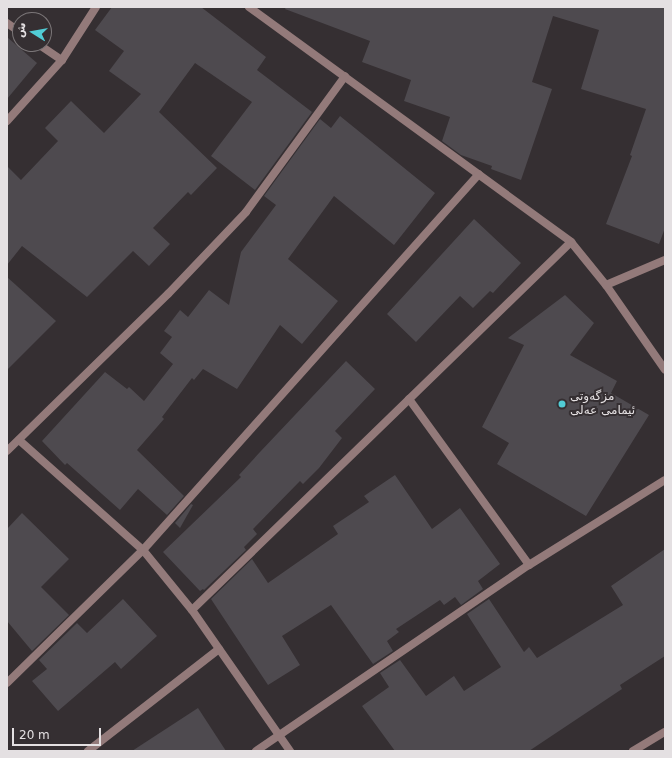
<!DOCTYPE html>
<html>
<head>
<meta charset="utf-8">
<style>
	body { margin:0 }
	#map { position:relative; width:672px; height:758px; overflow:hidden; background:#352f32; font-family:"DejaVu Sans",Cairo,sans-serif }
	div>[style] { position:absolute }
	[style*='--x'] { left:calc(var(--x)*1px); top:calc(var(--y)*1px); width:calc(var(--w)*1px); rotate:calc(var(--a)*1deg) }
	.building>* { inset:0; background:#4e4a4f }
	.street>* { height:8px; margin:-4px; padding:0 4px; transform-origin:4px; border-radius:4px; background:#937a7a }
	.dots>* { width:11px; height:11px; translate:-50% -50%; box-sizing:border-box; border:2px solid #352f32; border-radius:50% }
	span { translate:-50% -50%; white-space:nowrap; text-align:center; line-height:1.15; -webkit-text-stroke:4px #352f32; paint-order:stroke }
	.poi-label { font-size:12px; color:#e4e0e2 }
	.left { translate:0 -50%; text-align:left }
	.frame { position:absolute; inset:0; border:8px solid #e4e0e2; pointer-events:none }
	.north { position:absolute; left:12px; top:12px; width:40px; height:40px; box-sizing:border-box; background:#352f32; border:1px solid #7b7678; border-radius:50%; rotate:281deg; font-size:11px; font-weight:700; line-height:16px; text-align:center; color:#e4e0e2 }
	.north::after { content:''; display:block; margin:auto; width:14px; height:18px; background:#51ccd5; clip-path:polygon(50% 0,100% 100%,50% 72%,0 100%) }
	.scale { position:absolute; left:12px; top:728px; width:89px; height:18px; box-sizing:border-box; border:2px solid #e4e0e2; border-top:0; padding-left:5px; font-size:12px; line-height:14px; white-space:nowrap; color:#e4e0e2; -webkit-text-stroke:3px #352f32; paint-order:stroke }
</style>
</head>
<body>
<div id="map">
	<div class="building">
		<i style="clip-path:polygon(112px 7px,201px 7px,266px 57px,257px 70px,312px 112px,255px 190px,211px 156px,252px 102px,195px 63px,159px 112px,217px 168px,191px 195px,188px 192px,153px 228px,170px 244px,149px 266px,133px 251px,87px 297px,22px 246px,7px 265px,7px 166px,21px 180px,58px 141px,45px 128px,71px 101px,104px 133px,141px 94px,109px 71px,124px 51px,95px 30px)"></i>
		<i style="clip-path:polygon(286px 7px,665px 7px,665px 228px,659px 244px,606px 224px,632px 156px,630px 155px,646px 109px,581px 89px,599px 30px,553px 16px,532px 82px,552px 89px,521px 180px,491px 169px,492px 166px,461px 155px,442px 141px,450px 117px,404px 101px,411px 80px,362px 62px,370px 41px,285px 9px)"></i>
		<i style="clip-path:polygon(7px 37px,37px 63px,7px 99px)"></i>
		<i style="clip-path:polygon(340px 116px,435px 193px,394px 245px,334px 196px,288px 259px,338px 301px,302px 344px,280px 325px,237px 389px,203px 369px,194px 380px,192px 378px,162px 417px,164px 419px,137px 450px,184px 496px,167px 515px,138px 489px,120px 510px,67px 463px,65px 465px,42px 441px,105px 372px,127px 389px,129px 387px,144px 401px,173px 364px,160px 353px,172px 337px,164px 331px,180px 310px,188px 317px,209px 290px,229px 305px,241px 252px,276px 205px,264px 196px,320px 119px,331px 128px)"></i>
		<i style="clip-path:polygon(474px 219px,521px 263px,493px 293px,490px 291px,473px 308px,460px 296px,416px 342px,387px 314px)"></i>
		<i style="clip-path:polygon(7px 277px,56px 321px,7px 370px)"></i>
		<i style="clip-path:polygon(565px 295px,594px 323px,570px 355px,617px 381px,611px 393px,649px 415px,586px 516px,497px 464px,509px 443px,482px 427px,524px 345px,508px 338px)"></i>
		<i style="clip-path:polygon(346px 361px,375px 389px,335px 431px,342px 438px,319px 468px,303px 484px,300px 481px,253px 529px,257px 534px,244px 547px,246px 550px,204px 590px,203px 589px,200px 591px,163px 552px,241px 477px,239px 475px,260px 452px)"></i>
		<i style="clip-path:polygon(395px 475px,432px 529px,460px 508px,500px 564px,478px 581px,483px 589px,461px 605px,455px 597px,444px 605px,440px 600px,396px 629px,399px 632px,387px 641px,393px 651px,373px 664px,331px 605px,282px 636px,300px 665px,268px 685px,211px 599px,252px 559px,268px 583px,338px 534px,333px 526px,369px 502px,364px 496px)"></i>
		<i style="clip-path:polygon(191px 504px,193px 505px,180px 528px,175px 523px)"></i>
		<i style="clip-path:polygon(22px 513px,69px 559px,41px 587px,69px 615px,32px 651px,7px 621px,7px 529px)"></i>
		<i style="clip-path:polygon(665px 549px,665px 656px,620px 685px,622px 689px,529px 751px,395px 751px,362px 706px,389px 687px,380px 673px,400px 660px,426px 696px,454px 676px,464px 691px,501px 667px,467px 614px,489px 599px,524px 652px,529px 647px,537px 658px,623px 605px,611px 586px)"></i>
		<i style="clip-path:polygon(123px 599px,157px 636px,121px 669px,115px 662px,58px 711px,32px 681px,47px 669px,39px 660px,77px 623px,87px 633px)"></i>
		<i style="clip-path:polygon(198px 708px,226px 751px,132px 751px)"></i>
	</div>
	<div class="street">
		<i style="--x:249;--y:7;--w:399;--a:36.1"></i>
		<i style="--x:571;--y:242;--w:55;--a:50.9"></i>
		<i style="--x:606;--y:285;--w:103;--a:55.2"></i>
		<i style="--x:7;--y:23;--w:16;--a:35"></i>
		<i style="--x:38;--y:44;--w:29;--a:34"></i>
		<i style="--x:7;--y:121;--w:82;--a:-48"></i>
		<i style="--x:62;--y:60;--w:63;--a:-57.3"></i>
		<i style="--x:606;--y:285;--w:64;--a:-23"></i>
		<i style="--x:409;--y:399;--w:205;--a:54.1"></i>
		<i style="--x:19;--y:440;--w:166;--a:41.6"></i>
		<i style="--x:143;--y:550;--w:77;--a:50.8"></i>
		<i style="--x:192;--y:610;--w:172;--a:55.2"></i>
		<i style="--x:7;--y:451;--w:225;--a:-44.3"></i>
		<i style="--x:168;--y:294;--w:113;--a:-46.4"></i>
		<i style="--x:246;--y:212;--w:168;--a:-53.9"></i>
		<i style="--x:192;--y:610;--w:528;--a:-44.16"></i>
		<i style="--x:7;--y:683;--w:190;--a:-44.4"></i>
		<i style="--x:143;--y:550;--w:504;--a:-48.22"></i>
		<i style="--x:88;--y:751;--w:166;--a:-37.9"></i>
		<i style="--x:256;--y:751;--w:330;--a:-34.3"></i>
		<i style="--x:529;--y:565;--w:160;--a:-32"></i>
		<i style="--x:633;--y:751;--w:37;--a:-31"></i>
	</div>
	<div class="dots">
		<i style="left:562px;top:404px;background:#51ccd5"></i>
	</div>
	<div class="poi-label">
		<span class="left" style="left:570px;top:404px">مزگەوتی<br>ئیمامی عەلی</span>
	</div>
	<div class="frame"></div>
	<div class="north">ش</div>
	<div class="scale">20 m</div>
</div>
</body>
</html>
